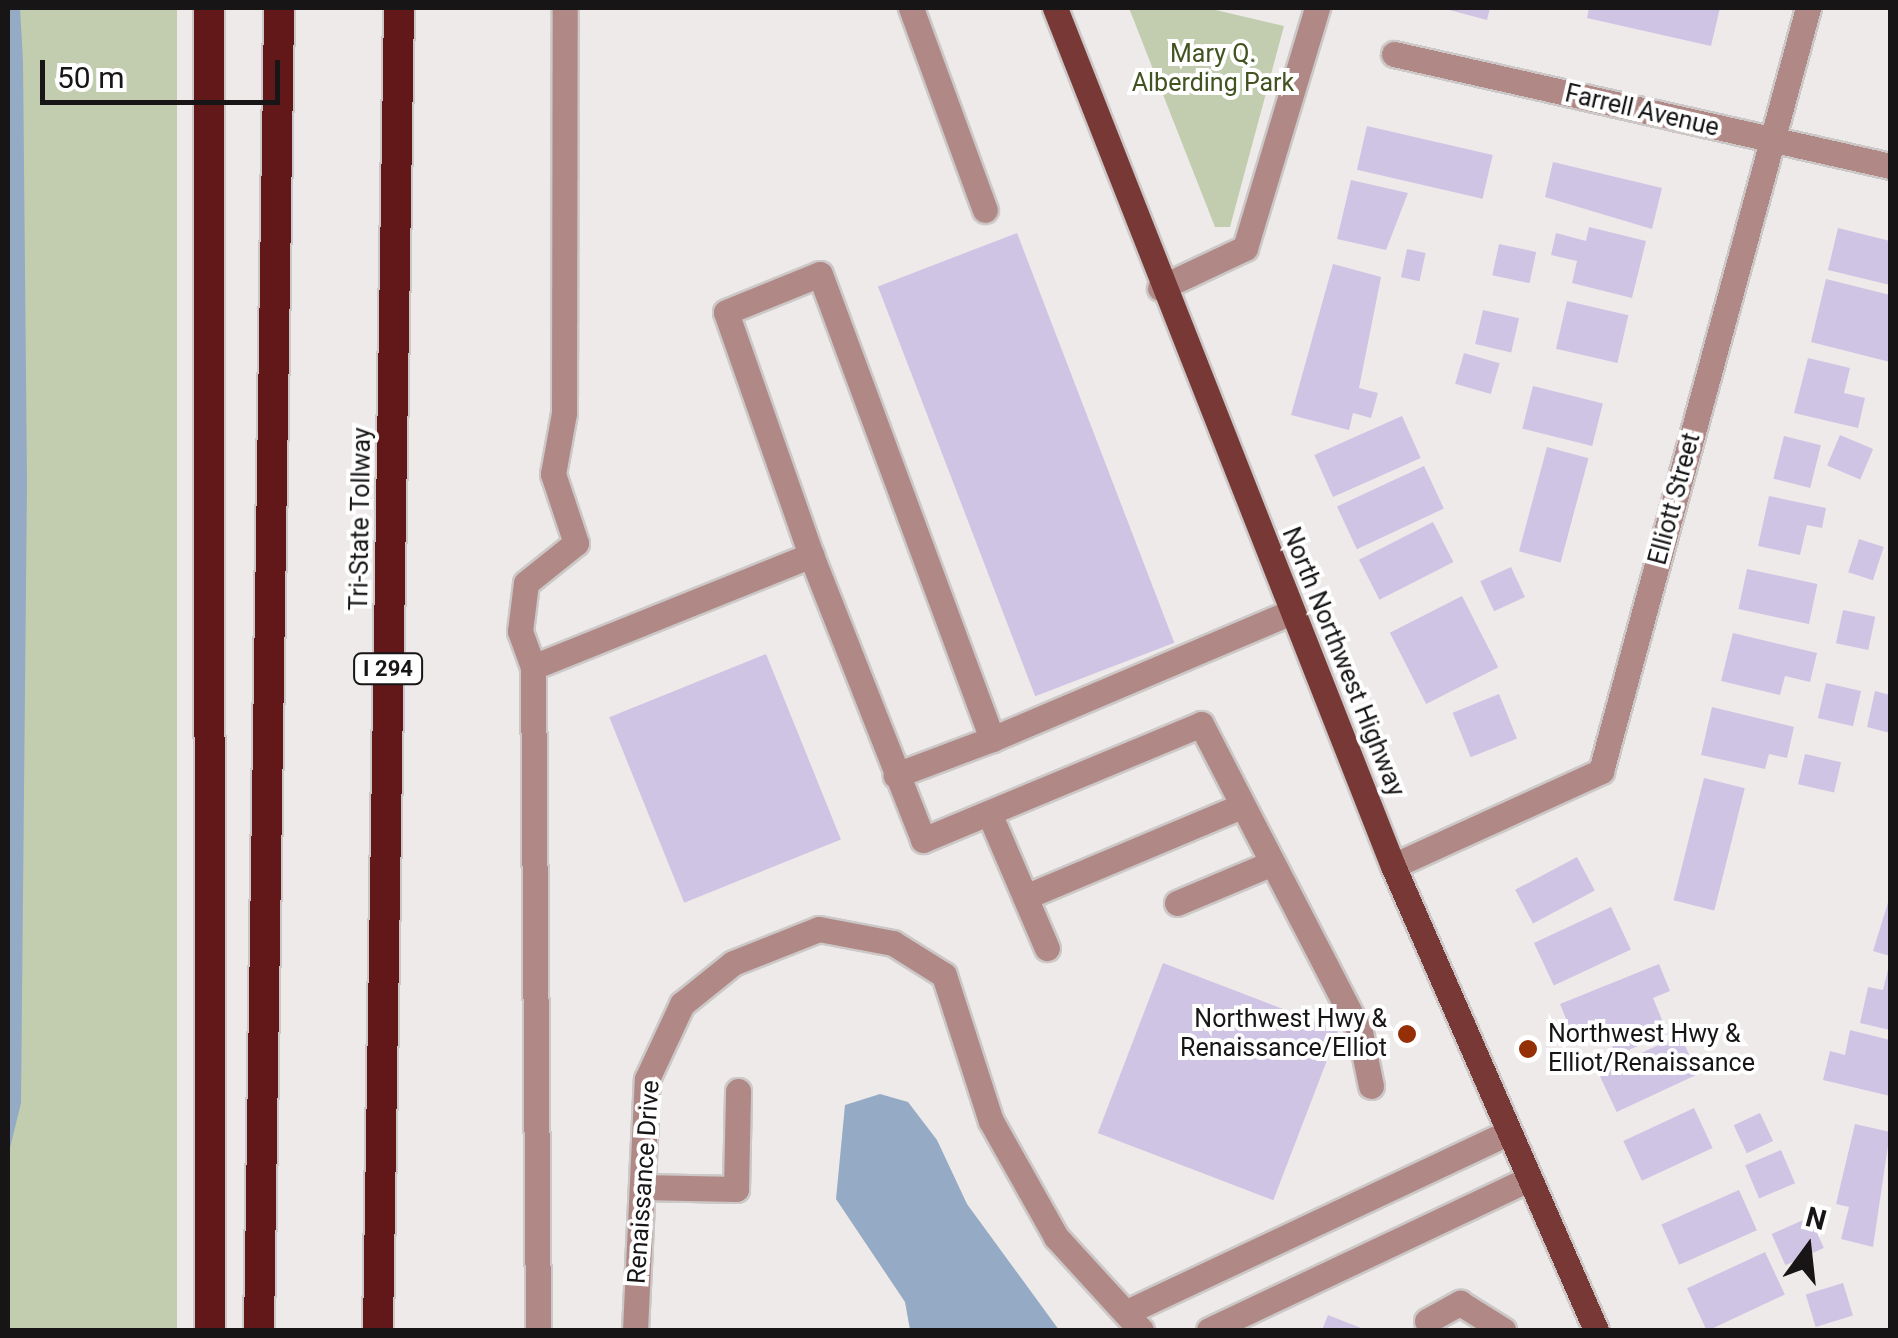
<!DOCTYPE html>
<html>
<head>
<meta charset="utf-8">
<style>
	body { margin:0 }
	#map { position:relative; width:1898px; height:1338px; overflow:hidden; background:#eeeae9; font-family:Roboto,sans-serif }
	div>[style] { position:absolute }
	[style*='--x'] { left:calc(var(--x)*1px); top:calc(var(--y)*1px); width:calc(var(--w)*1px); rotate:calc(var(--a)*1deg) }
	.green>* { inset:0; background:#c1cdae; transform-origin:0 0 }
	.water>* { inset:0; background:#94aac5 }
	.building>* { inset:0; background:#d0c4e5; transform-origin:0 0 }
	.roads { filter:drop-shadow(2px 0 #ccc8c7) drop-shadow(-2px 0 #ccc8c7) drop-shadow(0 2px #ccc8c7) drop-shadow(0 -2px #ccc8c7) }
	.minor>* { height:25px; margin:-12.5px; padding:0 12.5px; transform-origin:12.5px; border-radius:12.5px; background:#b08986 }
	.major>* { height:25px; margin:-12.5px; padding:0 12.5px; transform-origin:12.5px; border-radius:12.5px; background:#783835 }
	.highway>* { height:30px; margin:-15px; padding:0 15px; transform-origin:15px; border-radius:15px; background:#621718 }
	.dots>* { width:28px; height:28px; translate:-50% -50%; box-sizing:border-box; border:5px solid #fff; border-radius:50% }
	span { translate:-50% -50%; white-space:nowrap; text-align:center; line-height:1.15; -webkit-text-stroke:8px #fff; paint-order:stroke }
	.shield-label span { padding:2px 8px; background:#fff; border:2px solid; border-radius:8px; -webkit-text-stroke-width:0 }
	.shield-label { font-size:22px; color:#171515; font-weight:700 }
	.park-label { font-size:25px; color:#425220 }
	.street-label { font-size:25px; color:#171515 }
	.poi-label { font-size:25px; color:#171515 }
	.right { translate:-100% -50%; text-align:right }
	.left { translate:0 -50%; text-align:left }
	.frame { position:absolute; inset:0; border:10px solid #171515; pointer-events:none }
	.north { position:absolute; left:1758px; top:1198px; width:100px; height:100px; -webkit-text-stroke:8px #fff; paint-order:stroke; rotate:15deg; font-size:28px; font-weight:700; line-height:40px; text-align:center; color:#171515 }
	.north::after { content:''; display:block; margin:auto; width:35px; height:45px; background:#171515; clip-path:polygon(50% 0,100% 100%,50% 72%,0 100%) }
	.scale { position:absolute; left:40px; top:60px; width:240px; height:45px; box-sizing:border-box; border:5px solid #171515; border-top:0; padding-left:12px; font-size:30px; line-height:35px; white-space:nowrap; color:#171515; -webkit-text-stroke:8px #fff; paint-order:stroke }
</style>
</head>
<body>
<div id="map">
	<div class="green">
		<i style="left:8px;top:8px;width:169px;height:1322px"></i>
		<i style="clip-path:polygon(1129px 8px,1207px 8px,1284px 26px,1230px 227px,1215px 227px)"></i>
	</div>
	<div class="water">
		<i style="clip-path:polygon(8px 8px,20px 8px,23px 61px,27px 481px,21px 1103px,8px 1156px)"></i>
		<i style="clip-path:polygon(880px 1094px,908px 1102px,937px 1140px,967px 1204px,1059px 1330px,910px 1330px,905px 1302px,836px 1199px,845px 1105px)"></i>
	</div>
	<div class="building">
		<i style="clip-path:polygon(1442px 8px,1490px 8px,1487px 20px)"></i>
		<i style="clip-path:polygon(1589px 8px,1720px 8px,1711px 46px,1587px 18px)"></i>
		<i style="left:1367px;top:126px;width:129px;height:45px;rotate:13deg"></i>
		<i style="clip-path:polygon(1553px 162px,1662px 188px,1652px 229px,1545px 197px)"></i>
		<i style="clip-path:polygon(1351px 180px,1408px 193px,1386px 250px,1337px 239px)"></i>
		<i style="clip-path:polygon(1589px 227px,1646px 241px,1632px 298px,1572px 283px,1577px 261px,1551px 255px,1556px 233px,1586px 241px)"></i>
		<i style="clip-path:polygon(1838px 228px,1890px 241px,1890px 285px,1828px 270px)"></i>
		<i style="left:1017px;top:233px;width:439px;height:149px;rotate:69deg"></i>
		<i style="left:1499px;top:244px;width:38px;height:32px;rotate:12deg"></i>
		<i style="left:1407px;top:249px;width:19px;height:29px;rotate:12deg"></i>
		<i style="clip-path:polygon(1333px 264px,1381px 277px,1359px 388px,1378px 393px,1371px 418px,1353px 413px,1349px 430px,1291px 415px)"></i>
		<i style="clip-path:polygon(1826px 279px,1890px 295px,1890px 362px,1811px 342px)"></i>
		<i style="left:1567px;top:301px;width:63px;height:49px;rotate:13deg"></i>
		<i style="left:1483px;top:310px;width:37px;height:35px;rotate:13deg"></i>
		<i style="left:1464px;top:353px;width:37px;height:32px;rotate:16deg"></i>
		<i style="clip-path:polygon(1808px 358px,1850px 368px,1844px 393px,1865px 398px,1858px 428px,1794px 413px)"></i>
		<i style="left:1533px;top:386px;width:72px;height:44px;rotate:14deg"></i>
		<i style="left:1402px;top:416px;width:46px;height:96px;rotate:66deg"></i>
		<i style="left:1840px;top:435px;width:36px;height:33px;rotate:23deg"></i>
		<i style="left:1784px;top:436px;width:38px;height:44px;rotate:14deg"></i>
		<i style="left:1547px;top:447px;width:43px;height:108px;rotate:15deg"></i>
		<i style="left:1424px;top:466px;width:47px;height:96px;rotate:65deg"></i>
		<i style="clip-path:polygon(1769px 496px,1826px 508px,1822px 528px,1807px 525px,1800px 555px,1758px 546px)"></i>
		<i style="left:1433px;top:522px;width:45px;height:83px;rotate:63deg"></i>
		<i style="left:1859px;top:539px;width:26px;height:35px;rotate:18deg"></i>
		<i style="left:1511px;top:567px;width:33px;height:34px;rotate:65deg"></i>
		<i style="left:1747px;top:569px;width:72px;height:41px;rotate:12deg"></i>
		<i style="left:1462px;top:596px;width:80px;height:81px;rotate:63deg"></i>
		<i style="left:1843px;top:610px;width:33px;height:34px;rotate:12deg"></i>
		<i style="clip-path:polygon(1733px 633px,1817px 653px,1810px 682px,1785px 676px,1780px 695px,1721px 681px)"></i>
		<i style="left:766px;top:654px;width:200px;height:169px;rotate:68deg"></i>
		<i style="left:1826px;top:683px;width:36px;height:36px;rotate:13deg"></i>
		<i style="clip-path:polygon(1875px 691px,1890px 695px,1890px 733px,1867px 727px)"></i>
		<i style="left:1499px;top:694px;width:48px;height:50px;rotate:68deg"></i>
		<i style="clip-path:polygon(1712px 707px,1794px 727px,1787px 758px,1769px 754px,1765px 769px,1701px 755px)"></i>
		<i style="left:1805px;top:754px;width:37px;height:31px;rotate:13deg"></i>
		<i style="left:1704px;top:778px;width:42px;height:126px;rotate:14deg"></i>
		<i style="left:1577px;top:857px;width:38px;height:70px;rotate:62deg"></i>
		<i style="clip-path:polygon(1890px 896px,1890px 956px,1873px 951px)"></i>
		<i style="left:1611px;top:907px;width:47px;height:85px;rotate:65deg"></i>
		<i style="left:1163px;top:963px;width:188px;height:182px;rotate:21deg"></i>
		<i style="clip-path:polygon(1659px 964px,1670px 991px,1653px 998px,1668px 1034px,1616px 1055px,1607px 1034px,1577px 1046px,1560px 1004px)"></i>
		<i style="clip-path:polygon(1889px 965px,1890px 965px,1890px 1030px,1860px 1023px,1868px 987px,1883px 990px)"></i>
		<i style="clip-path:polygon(1850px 1030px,1890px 1040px,1890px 1096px,1823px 1080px,1830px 1051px,1845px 1055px)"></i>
		<i style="left:1680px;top:1035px;width:43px;height:90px;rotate:65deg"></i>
		<i style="left:1694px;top:1108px;width:44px;height:78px;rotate:65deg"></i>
		<i style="left:1760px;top:1113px;width:31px;height:29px;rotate:65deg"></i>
		<i style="clip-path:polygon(1855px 1124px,1890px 1132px,1873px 1247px,1841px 1239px,1849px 1207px,1836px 1204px)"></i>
		<i style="left:1781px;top:1150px;width:36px;height:39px;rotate:67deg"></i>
		<i style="left:1739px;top:1190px;width:44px;height:85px;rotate:66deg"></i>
		<i style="left:1810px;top:1217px;width:34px;height:42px;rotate:66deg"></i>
		<i style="left:1765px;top:1252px;width:47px;height:86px;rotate:65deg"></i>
		<i style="left:1843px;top:1283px;width:34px;height:39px;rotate:73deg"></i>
		<i style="clip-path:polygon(1328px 1315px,1366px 1330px,1322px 1330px)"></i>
	</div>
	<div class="roads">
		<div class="minor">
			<i style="--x:911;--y:8;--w:215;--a:69.9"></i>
			<i style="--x:1394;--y:54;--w:508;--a:12.72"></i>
			<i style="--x:1160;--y:288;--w:94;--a:-25.2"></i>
			<i style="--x:1245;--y:248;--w:251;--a:-73.3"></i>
			<i style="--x:811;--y:555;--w:257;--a:-109.3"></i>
			<i style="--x:726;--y:312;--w:101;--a:-22"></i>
			<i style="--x:820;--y:274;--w:496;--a:69.7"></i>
			<i style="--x:992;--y:739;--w:103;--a:159.4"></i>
			<i style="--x:533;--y:667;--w:38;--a:-110"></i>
			<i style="--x:520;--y:631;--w:48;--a:-82.9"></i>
			<i style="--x:526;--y:583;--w:64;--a:-38.7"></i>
			<i style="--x:576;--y:543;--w:73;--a:-108.4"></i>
			<i style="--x:553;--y:474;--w:62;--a:-79.8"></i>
			<i style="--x:564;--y:413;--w:405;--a:-89.9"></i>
			<i style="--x:992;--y:739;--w:325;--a:-23"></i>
			<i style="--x:989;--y:813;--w:147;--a:66.8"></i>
			<i style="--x:1393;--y:866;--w:229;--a:-24.5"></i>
			<i style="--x:1601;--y:771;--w:791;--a:-74.82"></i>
			<i style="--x:1025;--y:897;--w:234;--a:-22.8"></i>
			<i style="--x:1177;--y:903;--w:101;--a:-22.8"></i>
			<i style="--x:642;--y:1187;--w:94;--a:1.2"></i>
			<i style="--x:736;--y:1189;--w:98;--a:-88.8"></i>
			<i style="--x:1129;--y:1311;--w:416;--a:-25.2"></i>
			<i style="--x:1427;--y:1321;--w:38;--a:-29"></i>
			<i style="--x:1460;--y:1303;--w:51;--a:32.1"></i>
			<i style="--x:538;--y:1330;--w:663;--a:-90.43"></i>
			<i style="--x:533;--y:667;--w:300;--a:-21.9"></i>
			<i style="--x:811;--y:555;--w:306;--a:68.5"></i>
			<i style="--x:923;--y:840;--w:301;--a:-22.6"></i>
			<i style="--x:1201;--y:724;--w:347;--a:62.7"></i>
			<i style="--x:1360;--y:1032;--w:55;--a:78.5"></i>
			<i style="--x:635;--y:1330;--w:251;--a:-87.3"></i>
			<i style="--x:647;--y:1079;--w:83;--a:-65"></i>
			<i style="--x:682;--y:1004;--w:65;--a:-38.8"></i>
			<i style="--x:733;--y:963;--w:92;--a:-21.6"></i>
			<i style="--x:819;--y:929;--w:75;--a:10.7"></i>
			<i style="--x:893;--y:943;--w:60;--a:32.1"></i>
			<i style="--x:944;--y:975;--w:153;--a:72.2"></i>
			<i style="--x:991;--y:1121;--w:133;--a:60.7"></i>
			<i style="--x:1056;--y:1237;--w:126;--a:47.6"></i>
			<i style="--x:1209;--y:1330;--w:351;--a:-25.3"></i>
		</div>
		<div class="major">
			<i style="--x:1055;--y:8;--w:922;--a:68.5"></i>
			<i style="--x:1393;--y:866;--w:506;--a:66.37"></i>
		</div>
		<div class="highway">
			<i style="--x:209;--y:8;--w:1322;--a:89.96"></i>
			<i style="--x:259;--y:1330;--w:1322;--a:-89.13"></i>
			<i style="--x:378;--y:1330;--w:1322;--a:-89.09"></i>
		</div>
	</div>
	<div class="dots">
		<i style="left:1407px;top:1034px;background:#952f06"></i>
		<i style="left:1528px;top:1049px;background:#952f06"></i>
	</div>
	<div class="shield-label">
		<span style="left:388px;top:669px">I 294</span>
	</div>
	<div class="park-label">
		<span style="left:1213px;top:69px">Mary Q.<br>Alberding Park</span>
	</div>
	<div class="street-label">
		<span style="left:1642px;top:111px;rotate:13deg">Farrell Avenue</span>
		<span style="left:1675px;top:499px;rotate:-75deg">Elliott Street</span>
		<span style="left:361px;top:519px;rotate:-89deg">Tri-State Tollway</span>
		<span style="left:1343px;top:662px;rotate:68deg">North Northwest Highway</span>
		<span style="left:644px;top:1182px;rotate:-86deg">Renaissance Drive</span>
	</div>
	<div class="poi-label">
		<span class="right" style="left:1387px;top:1034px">Northwest Hwy &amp;<br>Renaissance/Elliot</span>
		<span class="left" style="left:1548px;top:1049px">Northwest Hwy &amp;<br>Elliot/Renaissance</span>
	</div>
	<div class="frame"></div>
	<div class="north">N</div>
	<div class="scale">50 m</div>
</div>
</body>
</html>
